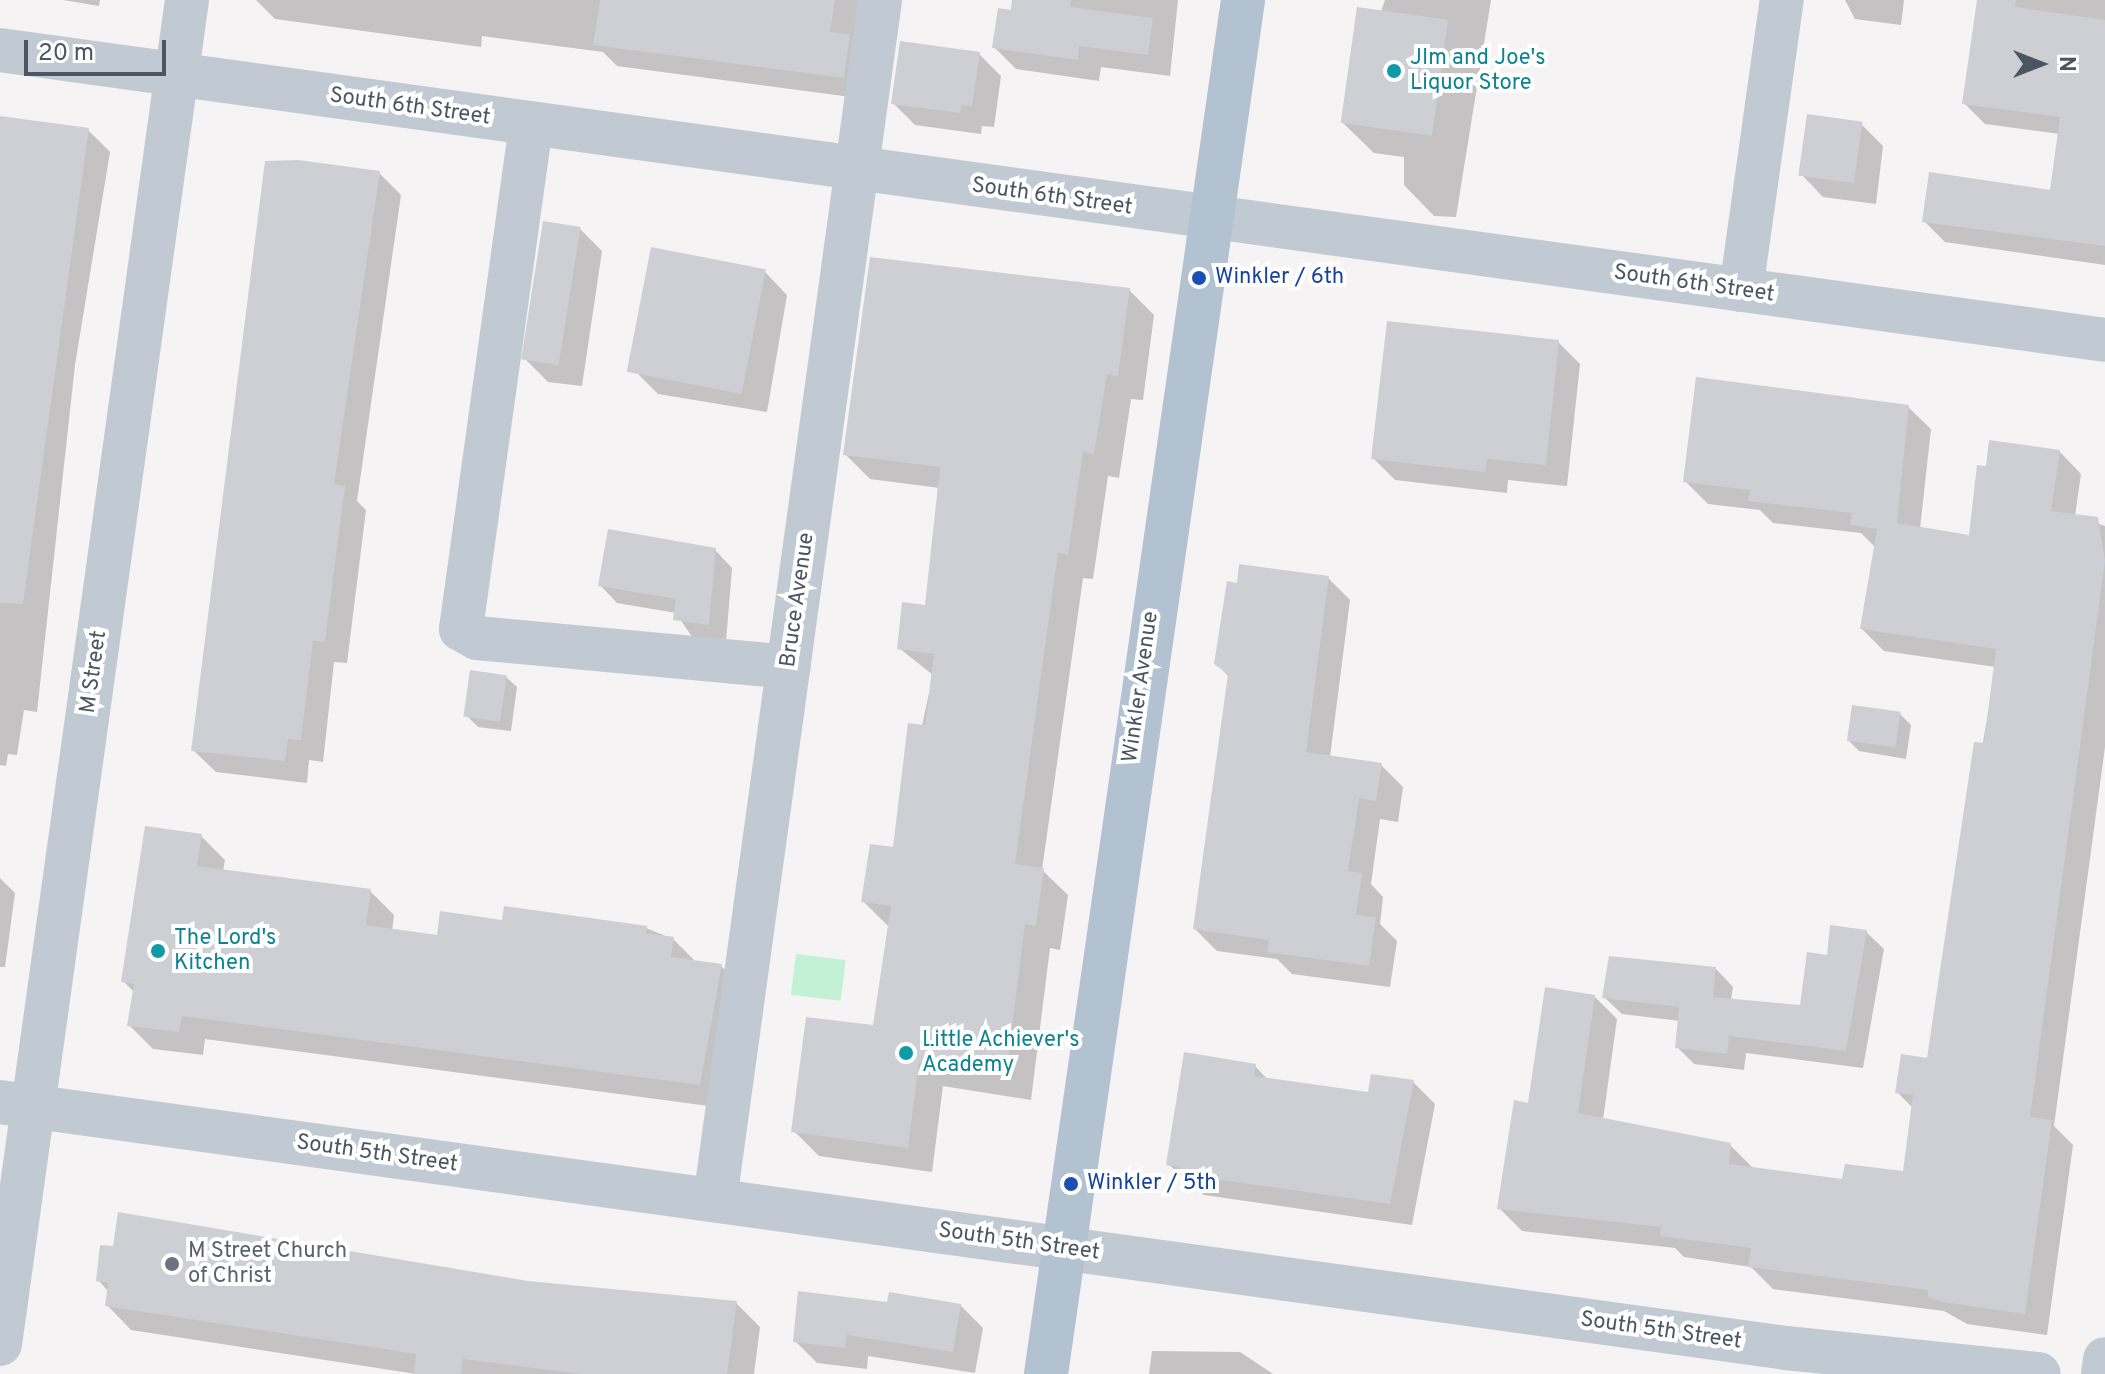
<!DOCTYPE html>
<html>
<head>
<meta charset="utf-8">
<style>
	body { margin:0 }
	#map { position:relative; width:2105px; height:1374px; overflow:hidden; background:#f5f3f3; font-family:Overpass,sans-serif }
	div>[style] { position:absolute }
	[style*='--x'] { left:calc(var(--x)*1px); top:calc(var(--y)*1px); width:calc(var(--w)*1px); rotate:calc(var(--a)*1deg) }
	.green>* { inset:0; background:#c3f1d5; transform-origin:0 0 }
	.shadow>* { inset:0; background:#0003 }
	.building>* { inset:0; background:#cdcfd5; transform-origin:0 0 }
	.minor>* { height:44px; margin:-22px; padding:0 22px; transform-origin:22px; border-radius:22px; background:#c1cad2 }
	.major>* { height:44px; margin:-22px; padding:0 22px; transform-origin:22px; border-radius:22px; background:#b3c2d1 }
	.dots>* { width:22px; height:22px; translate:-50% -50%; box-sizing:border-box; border:4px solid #fff; border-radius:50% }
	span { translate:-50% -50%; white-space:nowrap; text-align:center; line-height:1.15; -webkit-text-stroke:8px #fff; paint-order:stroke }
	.culture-label { font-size:22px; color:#0d838f }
	.left { translate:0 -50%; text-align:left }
	.street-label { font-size:22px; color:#4a5661 }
	.transit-label { font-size:22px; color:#164399 }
	.worship-label { font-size:22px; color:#5b616d }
	.north { position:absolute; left:2001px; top:24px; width:80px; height:80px; -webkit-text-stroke:6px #fff; paint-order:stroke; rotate:90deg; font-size:22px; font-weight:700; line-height:32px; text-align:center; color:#4a5661 }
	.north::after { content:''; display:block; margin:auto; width:28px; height:36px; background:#4a5661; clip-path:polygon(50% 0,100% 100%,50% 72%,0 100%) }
	.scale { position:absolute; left:24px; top:40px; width:142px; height:36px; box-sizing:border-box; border:4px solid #4a5661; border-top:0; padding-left:10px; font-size:24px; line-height:28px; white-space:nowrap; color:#4a5661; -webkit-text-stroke:6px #fff; paint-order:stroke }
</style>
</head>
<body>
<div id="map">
	<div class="green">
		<i style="left:796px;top:954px;width:50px;height:41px;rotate:7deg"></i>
	</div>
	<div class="shadow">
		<i style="clip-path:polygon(63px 0,100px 0,99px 6px)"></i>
		<i style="clip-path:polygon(256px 0,871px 0,866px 99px,617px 66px,603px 52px,482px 36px,481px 47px,275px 19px)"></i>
		<i style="clip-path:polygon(1015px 0,1178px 0,1170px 76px,1101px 67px,1099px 81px,1016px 69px,994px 47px)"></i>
		<i style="clip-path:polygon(1385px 0,1491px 0,1456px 217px,1434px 216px,1404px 185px,1404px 157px,1374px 153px,1343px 123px)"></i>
		<i style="clip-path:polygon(1845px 0,1904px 0,1901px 25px,1855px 19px)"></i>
		<i style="clip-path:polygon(1979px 0,2105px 0,2105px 265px,1945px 242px,1924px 221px,2051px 192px,2060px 134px,1985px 124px,1964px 103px)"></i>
		<i style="clip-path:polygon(979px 54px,1001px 76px,994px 127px,982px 126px,981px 134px,915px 125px,893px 103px)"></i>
		<i style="clip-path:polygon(0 118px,88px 130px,110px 152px,75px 365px,37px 712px,24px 710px,17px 755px,8px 754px,6px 766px,0 765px)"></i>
		<i style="clip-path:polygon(1861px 124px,1883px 146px,1876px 204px,1823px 197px,1801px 174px)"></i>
		<i style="clip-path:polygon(379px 173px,401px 195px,357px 501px,366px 510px,347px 663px,334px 662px,323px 762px,309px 760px,307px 783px,216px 772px,193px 750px)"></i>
		<i style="clip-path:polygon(580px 229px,602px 251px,582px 386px,548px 382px,526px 360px)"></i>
		<i style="clip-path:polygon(765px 272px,787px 295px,767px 412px,658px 394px,636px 372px)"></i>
		<i style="clip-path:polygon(1129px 290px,1154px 315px,1143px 400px,1131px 399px,1119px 478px,1108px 476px,1093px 579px,1083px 578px,1042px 870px,1068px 895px,1060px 950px,1050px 948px,1031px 1100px,943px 1086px,932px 1172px,819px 1156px,794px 1131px,874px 1027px,888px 926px,863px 901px,895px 850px,933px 675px,899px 648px,927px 607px,940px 488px,870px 479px,845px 454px)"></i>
		<i style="clip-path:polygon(1558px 342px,1580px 364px,1567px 486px,1508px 480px,1507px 493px,1395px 480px,1373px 458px)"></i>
		<i style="clip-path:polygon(1908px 407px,1931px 429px,1920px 529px,1970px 537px,1988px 469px,2059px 451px,2081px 474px,2075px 516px,2105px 526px,2105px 747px,2054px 1126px,2073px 1145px,2047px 1335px,1967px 1324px,1944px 1311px,1773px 1289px,1751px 1267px,1684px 1257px,1675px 1248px,1522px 1231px,1500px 1209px,1530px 1105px,1595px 997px,1617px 1019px,1603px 1120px,1730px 1145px,1753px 1168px,1844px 1181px,1905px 1174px,1913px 1108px,1897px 1092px,1928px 1060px,1996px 667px,1884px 651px,1862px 629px,1876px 548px,1861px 533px,1773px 523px,1760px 510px,1708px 504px,1685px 481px)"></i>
		<i style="clip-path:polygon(715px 550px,732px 568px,726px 642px,692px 637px,676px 613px,617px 603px,600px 585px)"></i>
		<i style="clip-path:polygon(1328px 578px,1350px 600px,1330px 757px,1381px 765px,1403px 787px,1398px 822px,1380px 819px,1371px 884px,1383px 897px,1380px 924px,1397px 941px,1390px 987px,1292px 974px,1277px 959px,1217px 951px,1195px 929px,1229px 677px,1216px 663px)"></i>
		<i style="clip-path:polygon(506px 677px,517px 687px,511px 731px,478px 727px,467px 716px)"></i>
		<i style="clip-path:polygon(1900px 714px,1911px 725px,1906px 759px,1859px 751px,1848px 740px)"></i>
		<i style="clip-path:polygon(201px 836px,225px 860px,223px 871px,370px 891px,394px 915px,392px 931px,439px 937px,504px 922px,646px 928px,673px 939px,696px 962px,721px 966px,745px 990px,724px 1108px,205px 1039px,203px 1055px,153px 1049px,129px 1025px,134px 992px,123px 981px)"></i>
		<i style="clip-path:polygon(0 878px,15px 893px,5px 967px,0 967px)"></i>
		<i style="clip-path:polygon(1866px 932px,1884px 949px,1863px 1068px,1746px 1053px,1744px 1070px,1694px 1064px,1677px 1047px,1680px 1021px,1622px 1014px,1604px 997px,1716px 969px,1733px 987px,1731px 1000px,1801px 1007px)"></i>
		<i style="clip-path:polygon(1255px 1066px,1269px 1081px,1370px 1094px,1413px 1082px,1435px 1104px,1412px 1225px,1204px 1195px,1168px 1164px)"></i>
		<i style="clip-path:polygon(98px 1280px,528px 1283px,736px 1303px,760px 1327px,754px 1374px,416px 1374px,131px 1330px,107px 1305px,109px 1292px)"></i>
		<i style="clip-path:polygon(889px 1304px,960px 1305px,983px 1328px,975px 1373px,868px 1356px,867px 1369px,817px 1363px,795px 1341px)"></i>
		<i style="clip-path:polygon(1152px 1351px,1240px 1352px,1273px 1374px,1149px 1374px)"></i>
	</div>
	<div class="building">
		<i style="clip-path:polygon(600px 0,835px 0,830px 32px,850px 34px,844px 78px,593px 45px)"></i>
		<i style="clip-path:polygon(1012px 0,1071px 0,1070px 7px,1153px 18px,1148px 55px,1079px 46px,1078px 60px,992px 48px,998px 8px,1011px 10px)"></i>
		<i style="clip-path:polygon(1977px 0,2016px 0,2015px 7px,2105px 20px,2105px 246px,1922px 222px,1929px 172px,2050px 190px,2060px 117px,1962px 104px)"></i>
		<i style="left:1357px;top:7px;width:92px;height:117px;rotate:8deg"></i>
		<i style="clip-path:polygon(900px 41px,980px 52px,972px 106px,961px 105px,960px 113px,891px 104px)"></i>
		<i style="left:1807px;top:114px;width:56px;height:62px;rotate:8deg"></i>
		<i style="clip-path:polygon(0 116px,89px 128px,23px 604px,0 603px)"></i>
		<i style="clip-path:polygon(298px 160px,380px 171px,334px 484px,345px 486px,325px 642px,313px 641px,301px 740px,288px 739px,285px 761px,191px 751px,265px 161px)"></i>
		<i style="left:543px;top:221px;width:38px;height:140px;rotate:9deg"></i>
		<i style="left:651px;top:247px;width:117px;height:127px;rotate:11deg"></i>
		<i style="clip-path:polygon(870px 257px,1130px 288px,1118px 376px,1107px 374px,1094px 454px,1083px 452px,1068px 555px,1058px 553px,1015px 864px,1044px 868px,1036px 926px,1025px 924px,1006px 1076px,919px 1062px,908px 1148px,791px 1132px,806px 1017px,873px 1025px,891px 906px,861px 902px,870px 844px,893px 847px,908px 723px,925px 725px,934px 654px,897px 649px,902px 602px,925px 605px,940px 467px,843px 455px)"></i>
		<i style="clip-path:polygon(1387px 321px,1559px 340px,1546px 465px,1487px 459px,1485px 472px,1371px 459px)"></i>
		<i style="clip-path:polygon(1696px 377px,1909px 405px,1897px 523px,1969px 535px,1977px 465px,1986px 466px,1989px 440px,2060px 450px,2051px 511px,2098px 517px,2105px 561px,2030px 1117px,2052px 1120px,2025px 1314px,1943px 1302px,1928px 1297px,1928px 1290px,1748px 1267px,1751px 1248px,1660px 1236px,1661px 1227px,1497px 1209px,1514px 1100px,1528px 1103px,1545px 987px,1595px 995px,1578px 1113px,1731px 1143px,1729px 1164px,1842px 1179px,1845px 1164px,1903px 1171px,1913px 1095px,1895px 1093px,1901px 1054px,1927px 1058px,1974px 742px,1984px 743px,1996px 649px,1860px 629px,1877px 529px,1850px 525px,1852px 513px,1748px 501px,1750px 490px,1683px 482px)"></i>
		<i style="clip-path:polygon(608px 529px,716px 548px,709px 625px,673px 620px,676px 599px,598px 586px)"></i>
		<i style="clip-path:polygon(1239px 564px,1329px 576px,1306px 752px,1382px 763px,1376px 801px,1359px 798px,1348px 871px,1362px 873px,1356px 915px,1376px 917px,1369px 966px,1267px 952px,1269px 940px,1193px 929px,1228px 674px,1214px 664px,1227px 581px,1237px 583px)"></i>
		<i style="left:470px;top:670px;width:37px;height:47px;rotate:8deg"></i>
		<i style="left:1852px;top:705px;width:49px;height:36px;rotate:8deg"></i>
		<i style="clip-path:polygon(145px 826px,202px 834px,197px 866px,371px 889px,366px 925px,437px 935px,440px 911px,502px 920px,504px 906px,647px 926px,646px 933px,674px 937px,671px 957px,722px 964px,700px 1085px,182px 1016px,179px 1032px,127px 1026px,134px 984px,121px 982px)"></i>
		<i style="clip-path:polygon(1830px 925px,1867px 930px,1846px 1051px,1729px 1036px,1727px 1054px,1675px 1048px,1679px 1007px,1602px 998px,1609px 956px,1716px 967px,1713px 997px,1800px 1005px,1807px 952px,1827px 955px)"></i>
		<i style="clip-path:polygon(1184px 1052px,1256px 1064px,1254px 1076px,1368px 1092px,1371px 1074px,1414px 1080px,1390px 1204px,1180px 1174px,1180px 1167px,1166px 1165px)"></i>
		<i style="clip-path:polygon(118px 1212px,528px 1281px,737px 1301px,727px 1374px,581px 1374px,463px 1359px,461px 1374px,414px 1374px,416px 1354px,105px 1306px,108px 1283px,96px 1281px,100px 1245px,113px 1246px)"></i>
		<i style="clip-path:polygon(798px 1291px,887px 1302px,889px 1292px,961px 1304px,953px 1352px,847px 1335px,845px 1348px,793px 1342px)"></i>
	</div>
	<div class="minor">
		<i style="--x:0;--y:50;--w:2125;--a:7.84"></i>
		<i style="--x:531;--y:125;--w:509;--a:97.91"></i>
		<i style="--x:461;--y:629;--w:18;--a:29"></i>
		<i style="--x:477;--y:638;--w:313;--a:5.3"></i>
		<i style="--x:1741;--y:290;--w:293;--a:-82"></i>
		<i style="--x:0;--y:1102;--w:1803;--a:7.84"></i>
		<i style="--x:1786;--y:1348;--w:254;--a:5.9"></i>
		<i style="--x:715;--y:1200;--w:1211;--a:-82.17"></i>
		<i style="--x:0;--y:1344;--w:1357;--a:-82.08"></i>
		<i style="--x:2103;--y:1374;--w:15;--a:-82"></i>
	</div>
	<div class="major">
		<i style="--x:1046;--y:1374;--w:1388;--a:-81.84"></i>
	</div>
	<div class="dots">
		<i style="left:1394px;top:71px;background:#0f9aa8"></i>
		<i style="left:1199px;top:278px;background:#1a4fb4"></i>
		<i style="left:158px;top:951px;background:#0f9aa8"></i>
		<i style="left:906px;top:1053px;background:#0f9aa8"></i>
		<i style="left:1071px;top:1184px;background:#1a4fb4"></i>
		<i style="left:172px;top:1264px;background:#6b7280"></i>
	</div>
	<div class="culture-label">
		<span class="left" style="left:1410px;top:71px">JIm and Joe's<br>Liquor Store</span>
		<span class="left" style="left:174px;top:951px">The Lord's<br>Kitchen</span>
		<span class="left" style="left:922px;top:1053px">Little Achiever's<br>Academy</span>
	</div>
	<div class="street-label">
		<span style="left:410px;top:107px;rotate:8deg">South 6th Street</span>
		<span style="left:1052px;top:197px;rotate:8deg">South 6th Street</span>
		<span style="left:1694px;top:284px;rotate:8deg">South 6th Street</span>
		<span style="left:798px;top:600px;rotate:-82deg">Bruce Avenue</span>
		<span style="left:94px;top:672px;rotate:-82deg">M Street</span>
		<span style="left:1141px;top:687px;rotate:-82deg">Winkler Avenue</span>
		<span style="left:377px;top:1154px;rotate:8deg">South 5th Street</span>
		<span style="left:1019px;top:1242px;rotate:8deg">South 5th Street</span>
		<span style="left:1661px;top:1331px;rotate:8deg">South 5th Street</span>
	</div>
	<div class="transit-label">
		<span class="left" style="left:1215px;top:278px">Winkler / 6th</span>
		<span class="left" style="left:1087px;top:1184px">Winkler / 5th</span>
	</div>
	<div class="worship-label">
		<span class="left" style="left:188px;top:1264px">M Street Church<br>of Christ</span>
	</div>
	<div class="north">N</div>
	<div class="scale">20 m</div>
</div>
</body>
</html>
